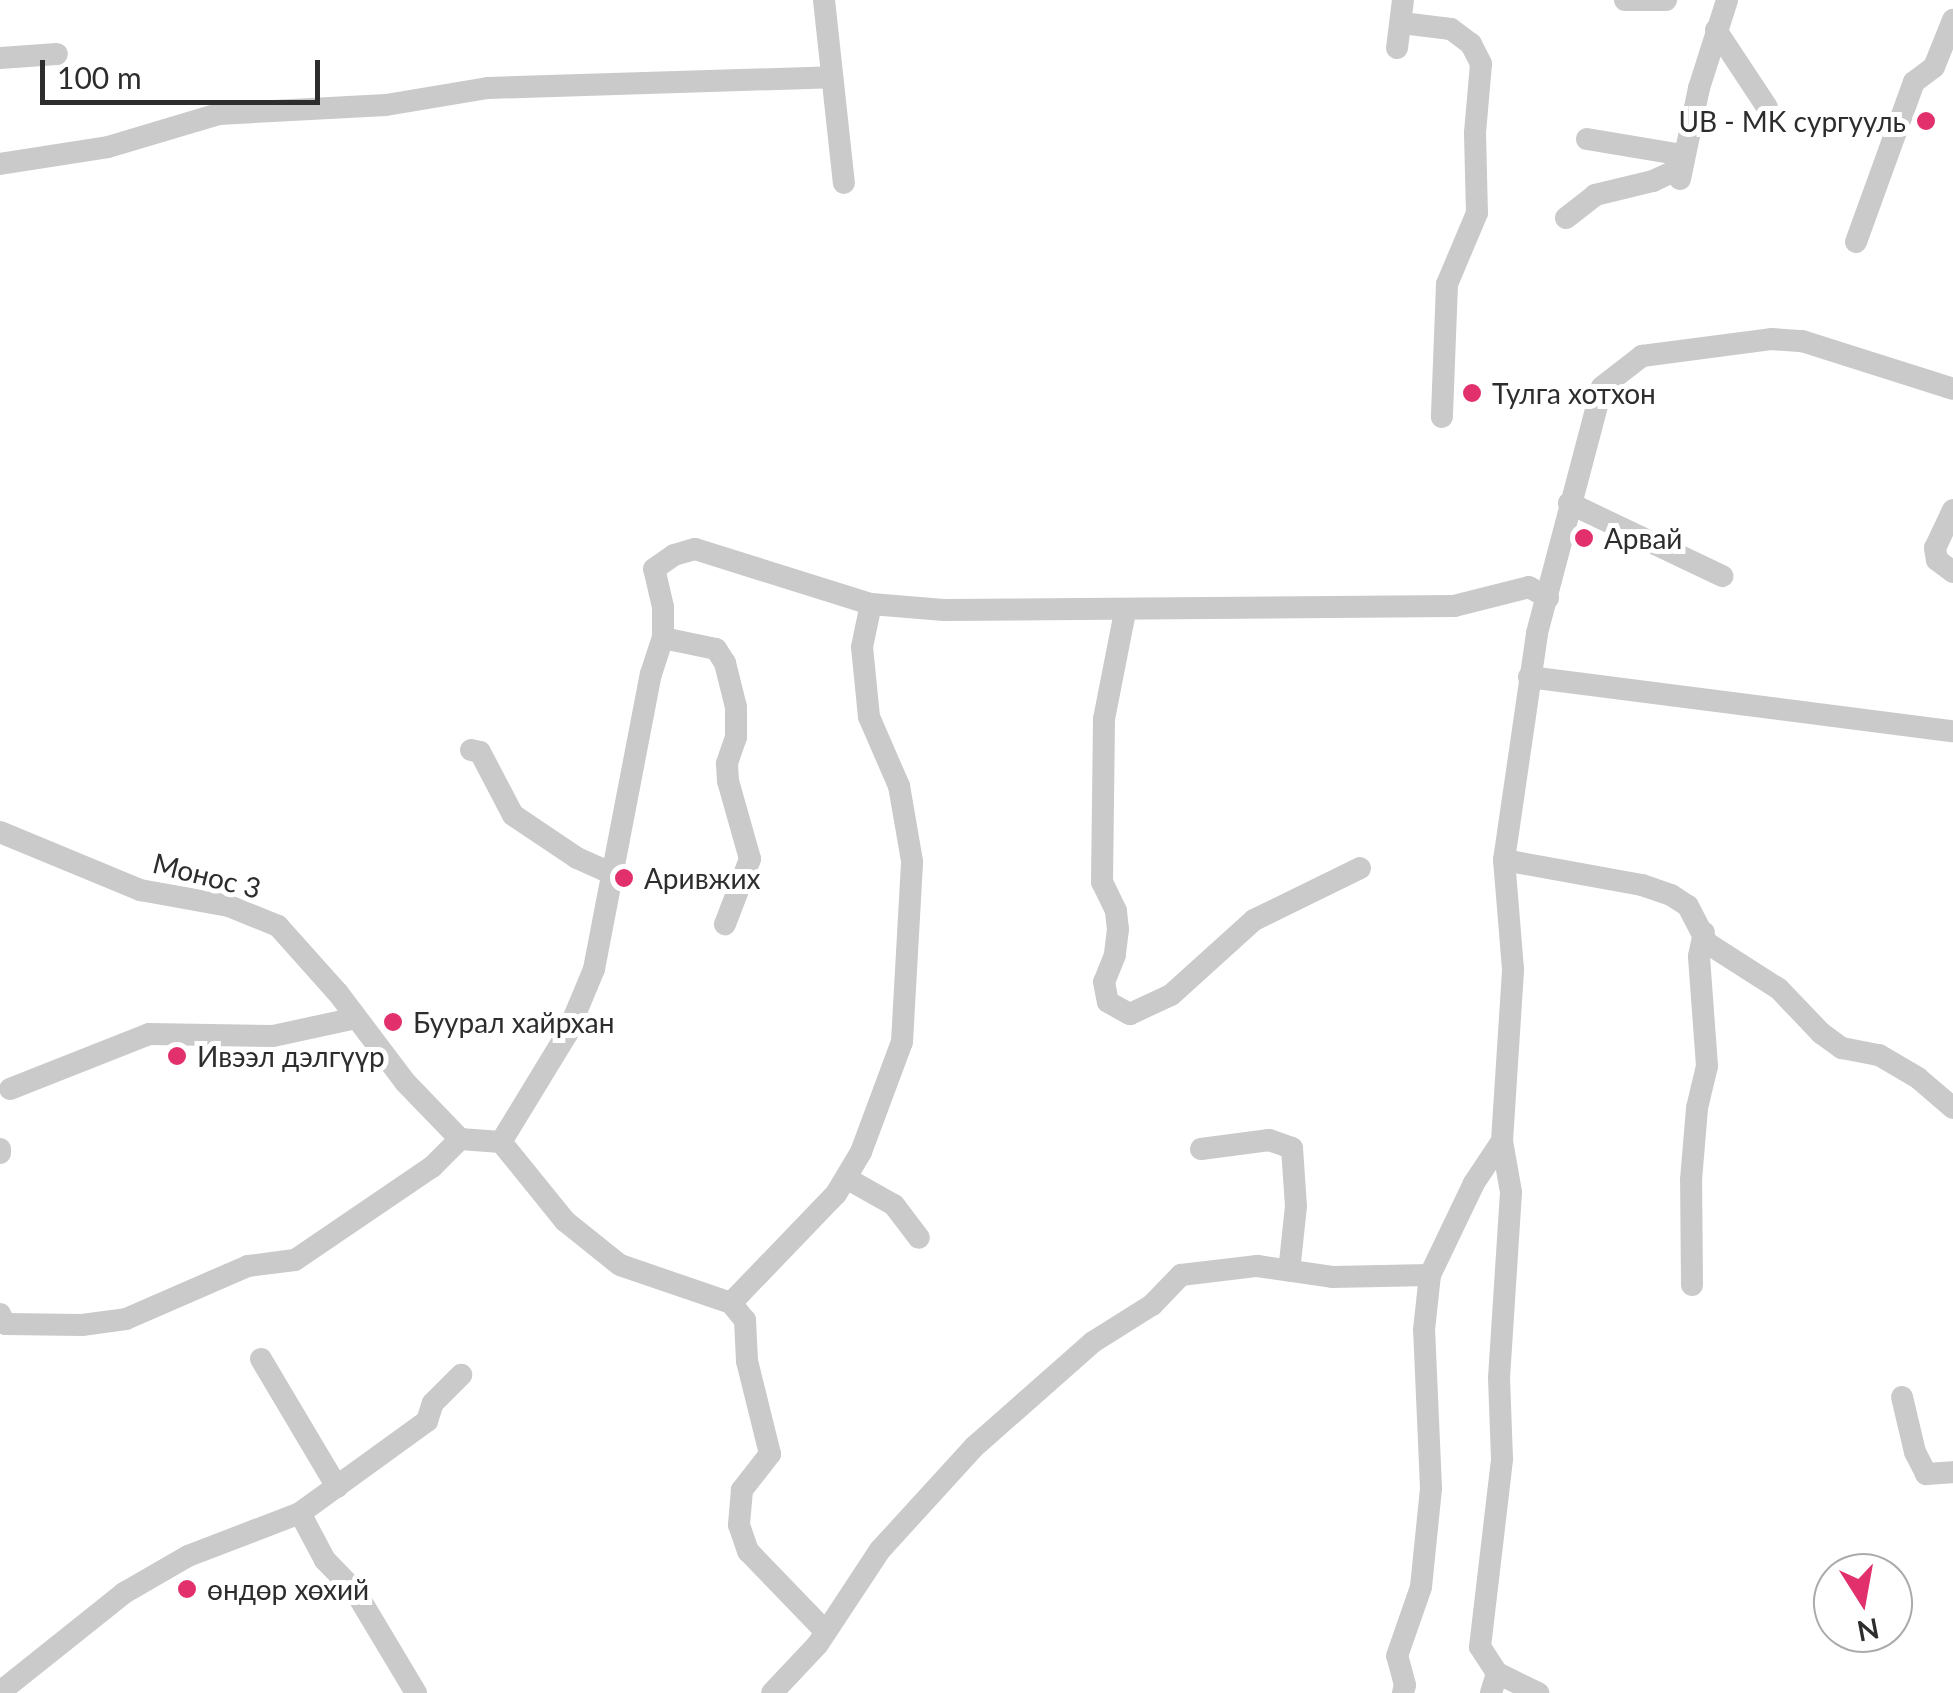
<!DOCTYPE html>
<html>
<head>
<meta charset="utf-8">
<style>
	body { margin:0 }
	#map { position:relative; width:1953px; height:1693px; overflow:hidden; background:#fff; font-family:Lato,sans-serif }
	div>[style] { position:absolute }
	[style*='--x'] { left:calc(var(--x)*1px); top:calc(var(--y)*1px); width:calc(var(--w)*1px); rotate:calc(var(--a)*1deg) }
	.minor>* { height:22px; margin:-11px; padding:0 11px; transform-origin:11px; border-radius:11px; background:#cacaca }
	.dots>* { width:28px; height:28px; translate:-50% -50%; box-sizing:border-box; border:5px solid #fff; border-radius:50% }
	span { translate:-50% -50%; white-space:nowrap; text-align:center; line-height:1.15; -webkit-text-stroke:10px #fff; paint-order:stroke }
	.poi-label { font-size:28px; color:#2d2d2d }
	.right { translate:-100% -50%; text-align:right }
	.left { translate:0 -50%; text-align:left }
	.street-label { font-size:28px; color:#2d2d2d }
	.north { position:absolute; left:1813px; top:1553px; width:100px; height:100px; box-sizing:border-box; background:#fff; border:2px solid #ababab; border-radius:50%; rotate:169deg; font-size:28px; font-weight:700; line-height:40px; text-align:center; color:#2d2d2d }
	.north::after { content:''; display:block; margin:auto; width:35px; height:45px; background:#e2306c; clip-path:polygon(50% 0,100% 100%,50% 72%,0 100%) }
	.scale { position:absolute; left:40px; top:60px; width:280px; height:45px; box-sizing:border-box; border:5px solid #2d2d2d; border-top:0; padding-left:12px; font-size:30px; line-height:35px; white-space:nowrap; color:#2d2d2d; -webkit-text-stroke:8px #fff; paint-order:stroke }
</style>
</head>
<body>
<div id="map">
	<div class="minor">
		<i style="--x:824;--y:0;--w:184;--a:83.8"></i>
		<i style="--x:1625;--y:0;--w:41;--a:0"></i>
		<i style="--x:1402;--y:23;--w:49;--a:7"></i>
		<i style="--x:1451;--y:29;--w:25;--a:37"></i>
		<i style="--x:1471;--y:44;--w:22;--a:63"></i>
		<i style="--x:1481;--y:64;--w:69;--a:95"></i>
		<i style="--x:1475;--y:133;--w:80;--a:88.6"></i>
		<i style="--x:1477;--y:213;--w:77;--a:112.9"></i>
		<i style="--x:1447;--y:284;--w:133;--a:92.2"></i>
		<i style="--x:1716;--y:30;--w:92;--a:56.5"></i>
		<i style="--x:1397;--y:48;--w:48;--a:-82.9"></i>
		<i style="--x:0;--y:58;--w:57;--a:-4"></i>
		<i style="--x:1587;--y:139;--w:97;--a:9.5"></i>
		<i style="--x:0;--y:164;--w:109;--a:-8.9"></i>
		<i style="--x:108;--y:147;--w:116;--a:-16.6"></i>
		<i style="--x:219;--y:114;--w:167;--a:-3.1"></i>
		<i style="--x:386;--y:105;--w:103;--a:-9.5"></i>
		<i style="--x:488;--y:88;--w:344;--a:-1.8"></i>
		<i style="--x:1680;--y:179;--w:93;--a:-78.2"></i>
		<i style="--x:1699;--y:88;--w:92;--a:-72.3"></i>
		<i style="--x:1566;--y:218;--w:37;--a:-38"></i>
		<i style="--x:1595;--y:195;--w:60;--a:-13.6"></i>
		<i style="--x:1653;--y:181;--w:31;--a:-25"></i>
		<i style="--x:1856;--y:242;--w:170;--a:-70.1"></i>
		<i style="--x:1914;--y:82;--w:25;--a:-37"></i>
		<i style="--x:1934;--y:67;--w:51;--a:-68"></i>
		<i style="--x:1569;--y:503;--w:170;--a:25.5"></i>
		<i style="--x:1953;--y:510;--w:42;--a:115.3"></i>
		<i style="--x:1935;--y:548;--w:12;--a:81"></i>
		<i style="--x:1937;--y:560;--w:20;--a:37"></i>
		<i style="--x:1125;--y:612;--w:109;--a:101.1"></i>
		<i style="--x:1104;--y:719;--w:163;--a:90.7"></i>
		<i style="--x:1102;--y:882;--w:32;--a:64"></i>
		<i style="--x:1116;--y:911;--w:18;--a:84"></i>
		<i style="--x:1118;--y:929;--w:26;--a:97"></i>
		<i style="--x:1115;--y:955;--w:29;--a:112"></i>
		<i style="--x:1104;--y:982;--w:20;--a:79"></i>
		<i style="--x:1108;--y:1002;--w:25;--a:29"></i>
		<i style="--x:1130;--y:1014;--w:45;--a:-24.9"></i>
		<i style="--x:1171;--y:995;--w:112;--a:-42.1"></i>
		<i style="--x:1254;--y:920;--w:118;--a:-26.1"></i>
		<i style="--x:663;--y:638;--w:54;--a:11.7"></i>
		<i style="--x:716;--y:649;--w:17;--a:57"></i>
		<i style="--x:725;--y:663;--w:45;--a:76"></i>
		<i style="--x:736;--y:707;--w:30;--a:90"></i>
		<i style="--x:736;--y:737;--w:28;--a:109"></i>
		<i style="--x:727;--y:763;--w:18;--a:87"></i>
		<i style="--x:728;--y:781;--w:81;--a:74.2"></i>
		<i style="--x:750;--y:859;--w:70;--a:111"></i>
		<i style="--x:1529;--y:677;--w:427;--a:7.3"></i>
		<i style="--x:471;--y:750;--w:9;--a:13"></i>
		<i style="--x:480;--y:752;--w:71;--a:62.4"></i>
		<i style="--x:513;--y:815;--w:77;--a:33.9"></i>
		<i style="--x:577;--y:858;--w:39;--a:24"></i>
		<i style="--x:0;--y:832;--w:152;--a:22.5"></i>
		<i style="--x:140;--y:890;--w:90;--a:10.2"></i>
		<i style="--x:229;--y:906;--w:53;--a:22.2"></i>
		<i style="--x:278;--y:926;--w:90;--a:48.2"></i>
		<i style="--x:338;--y:993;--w:111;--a:53"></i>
		<i style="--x:405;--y:1082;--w:79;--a:46"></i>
		<i style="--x:460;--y:1139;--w:41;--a:4.2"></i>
		<i style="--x:501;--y:1142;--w:102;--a:51"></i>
		<i style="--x:565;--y:1221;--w:70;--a:38.7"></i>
		<i style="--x:620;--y:1265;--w:117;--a:18.9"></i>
		<i style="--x:731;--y:1303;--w:22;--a:51"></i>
		<i style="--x:745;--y:1320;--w:41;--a:87.2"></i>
		<i style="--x:747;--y:1361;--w:96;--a:76.1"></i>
		<i style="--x:770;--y:1454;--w:46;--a:127.9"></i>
		<i style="--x:742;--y:1490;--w:35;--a:95"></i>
		<i style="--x:739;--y:1525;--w:28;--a:71"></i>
		<i style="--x:748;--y:1551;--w:112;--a:46.1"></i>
		<i style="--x:1504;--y:860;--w:140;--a:10.3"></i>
		<i style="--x:1642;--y:885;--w:31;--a:19"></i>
		<i style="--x:1671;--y:895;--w:20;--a:33"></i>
		<i style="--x:1688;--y:906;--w:42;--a:62.8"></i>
		<i style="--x:1707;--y:943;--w:85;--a:32.6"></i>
		<i style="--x:1779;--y:989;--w:61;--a:46.3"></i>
		<i style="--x:1821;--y:1033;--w:26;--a:36"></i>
		<i style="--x:1842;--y:1048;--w:38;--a:11"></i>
		<i style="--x:1879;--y:1055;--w:45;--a:30.5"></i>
		<i style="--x:1918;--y:1078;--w:46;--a:40.6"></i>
		<i style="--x:10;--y:1089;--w:149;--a:-21.6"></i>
		<i style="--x:149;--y:1034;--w:124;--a:0.9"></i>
		<i style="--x:273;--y:1036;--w:85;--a:-12.2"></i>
		<i style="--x:501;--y:1142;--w:127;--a:-58.6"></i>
		<i style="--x:567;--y:1034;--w:70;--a:-67.4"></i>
		<i style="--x:594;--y:969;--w:300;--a:-79.1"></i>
		<i style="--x:651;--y:674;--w:38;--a:-72"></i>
		<i style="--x:663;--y:638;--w:31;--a:-90"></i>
		<i style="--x:663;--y:607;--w:39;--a:-103"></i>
		<i style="--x:654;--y:569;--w:24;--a:-35"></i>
		<i style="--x:674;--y:555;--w:22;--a:-16"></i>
		<i style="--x:695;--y:549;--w:184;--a:17.4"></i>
		<i style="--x:871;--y:604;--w:73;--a:4.7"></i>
		<i style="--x:944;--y:610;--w:510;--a:-0.45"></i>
		<i style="--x:1454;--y:606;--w:77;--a:-14.2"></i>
		<i style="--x:1529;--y:587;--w:22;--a:30"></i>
		<i style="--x:0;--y:1149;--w:4;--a:90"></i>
		<i style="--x:1201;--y:1149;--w:69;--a:-7.5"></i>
		<i style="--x:1269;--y:1140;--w:24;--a:19"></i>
		<i style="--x:1292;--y:1148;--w:58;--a:86.1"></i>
		<i style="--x:1296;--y:1206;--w:65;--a:96.1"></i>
		<i style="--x:846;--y:1178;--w:55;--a:29.4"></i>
		<i style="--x:894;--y:1205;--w:41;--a:52.9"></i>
		<i style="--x:1692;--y:1285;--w:105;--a:-90.5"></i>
		<i style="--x:1691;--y:1180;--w:72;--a:-85.2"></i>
		<i style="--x:1697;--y:1108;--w:43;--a:-76.6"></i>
		<i style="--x:1707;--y:1066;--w:110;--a:-94.2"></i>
		<i style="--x:1699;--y:956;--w:24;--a:-78"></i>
		<i style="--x:731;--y:1303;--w:151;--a:-46.1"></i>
		<i style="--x:836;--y:1194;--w:49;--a:-59.2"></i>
		<i style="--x:861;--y:1152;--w:117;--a:-69.6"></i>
		<i style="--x:902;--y:1042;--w:181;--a:-86.8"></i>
		<i style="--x:912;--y:861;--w:76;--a:-99.8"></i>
		<i style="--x:899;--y:786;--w:75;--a:-113.5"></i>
		<i style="--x:869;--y:717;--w:70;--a:-95.7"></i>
		<i style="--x:862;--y:647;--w:44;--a:-78.2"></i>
		<i style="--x:0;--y:1314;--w:11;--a:63"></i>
		<i style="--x:5;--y:1324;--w:77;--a:0.7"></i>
		<i style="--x:82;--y:1325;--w:44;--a:-7.8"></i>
		<i style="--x:126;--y:1319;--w:133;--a:-23.5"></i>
		<i style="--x:248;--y:1266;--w:47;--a:-7.3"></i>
		<i style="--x:295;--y:1260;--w:166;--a:-34.2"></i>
		<i style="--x:432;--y:1167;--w:40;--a:-45"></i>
		<i style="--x:261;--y:1359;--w:149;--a:59.3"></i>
		<i style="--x:1902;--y:1397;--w:57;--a:76.7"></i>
		<i style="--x:1915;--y:1452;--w:25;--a:63"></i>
		<i style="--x:1926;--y:1474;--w:27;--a:-4"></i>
		<i style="--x:300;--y:1513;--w:53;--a:62"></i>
		<i style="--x:325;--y:1560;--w:43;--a:45.9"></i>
		<i style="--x:355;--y:1591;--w:119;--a:59.1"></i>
		<i style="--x:1497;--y:1673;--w:46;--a:26"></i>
		<i style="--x:0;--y:1692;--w:159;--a:-38.6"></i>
		<i style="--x:124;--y:1593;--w:74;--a:-30"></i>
		<i style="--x:188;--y:1556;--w:120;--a:-21"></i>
		<i style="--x:300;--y:1513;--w:157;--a:-35.9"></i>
		<i style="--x:427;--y:1421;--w:19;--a:-72"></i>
		<i style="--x:433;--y:1403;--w:40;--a:-45"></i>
		<i style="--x:772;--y:1693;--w:67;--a:-46.8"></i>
		<i style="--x:818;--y:1644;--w:113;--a:-56.6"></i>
		<i style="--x:880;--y:1550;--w:139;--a:-47.6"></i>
		<i style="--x:974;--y:1447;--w:159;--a:-41.4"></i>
		<i style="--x:1093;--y:1342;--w:70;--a:-32.1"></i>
		<i style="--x:1152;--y:1305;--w:42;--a:-46"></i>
		<i style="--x:1181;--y:1275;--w:77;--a:-6.8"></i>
		<i style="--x:1257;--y:1266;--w:76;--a:8.3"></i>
		<i style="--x:1332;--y:1277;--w:98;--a:-1.2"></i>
		<i style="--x:1403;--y:1693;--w:8;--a:-76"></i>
		<i style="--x:1405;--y:1685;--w:30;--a:-105"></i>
		<i style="--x:1397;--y:1656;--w:73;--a:-70.8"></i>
		<i style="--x:1421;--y:1587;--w:100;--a:-84.2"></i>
		<i style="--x:1431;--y:1488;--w:158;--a:-92.5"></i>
		<i style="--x:1424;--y:1330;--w:55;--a:-83.8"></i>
		<i style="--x:1430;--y:1275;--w:102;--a:-64.4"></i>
		<i style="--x:1474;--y:1183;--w:50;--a:-56.3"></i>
		<i style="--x:1502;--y:1141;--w:172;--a:-86.3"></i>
		<i style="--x:1513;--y:969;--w:109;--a:-94.7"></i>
		<i style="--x:1504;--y:860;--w:229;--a:-81.7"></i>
		<i style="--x:1537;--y:633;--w:254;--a:-75.2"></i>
		<i style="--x:1602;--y:387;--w:51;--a:-37.8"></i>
		<i style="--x:1642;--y:356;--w:130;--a:-7.5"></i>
		<i style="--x:1771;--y:339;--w:31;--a:4"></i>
		<i style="--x:1802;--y:341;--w:158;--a:17.6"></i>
		<i style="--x:1491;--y:1693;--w:21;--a:-73"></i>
		<i style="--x:1497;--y:1673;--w:31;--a:-123"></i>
		<i style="--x:1480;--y:1647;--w:189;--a:-83.3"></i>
		<i style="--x:1502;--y:1459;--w:81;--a:-92.1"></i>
		<i style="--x:1499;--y:1378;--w:186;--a:-86.3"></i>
		<i style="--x:1511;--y:1192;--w:52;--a:-100"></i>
	</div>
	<div class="dots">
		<i style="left:1926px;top:121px;background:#e2306c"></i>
		<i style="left:1472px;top:393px;background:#e2306c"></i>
		<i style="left:1584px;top:538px;background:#e2306c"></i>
		<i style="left:624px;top:878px;background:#e2306c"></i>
		<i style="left:393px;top:1022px;background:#e2306c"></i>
		<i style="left:177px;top:1056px;background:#e2306c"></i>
		<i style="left:187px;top:1589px;background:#e2306c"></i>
	</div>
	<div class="poi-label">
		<span class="right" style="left:1906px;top:121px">UB - MK сургууль</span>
		<span class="left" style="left:1492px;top:393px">Тулга хотхон</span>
		<span class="left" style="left:1604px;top:538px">Арвай</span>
		<span class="left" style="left:644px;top:878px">Аривжих</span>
		<span class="left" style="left:413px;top:1022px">Буурал хайрхан</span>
		<span class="left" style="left:197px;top:1056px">Ивээл дэлгүүр</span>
		<span class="left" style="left:207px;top:1589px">өндөр хөхий</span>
	</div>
	<div class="street-label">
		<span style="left:207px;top:875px;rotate:14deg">Монос 3</span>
	</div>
	<div class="north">N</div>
	<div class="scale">100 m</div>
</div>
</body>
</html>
